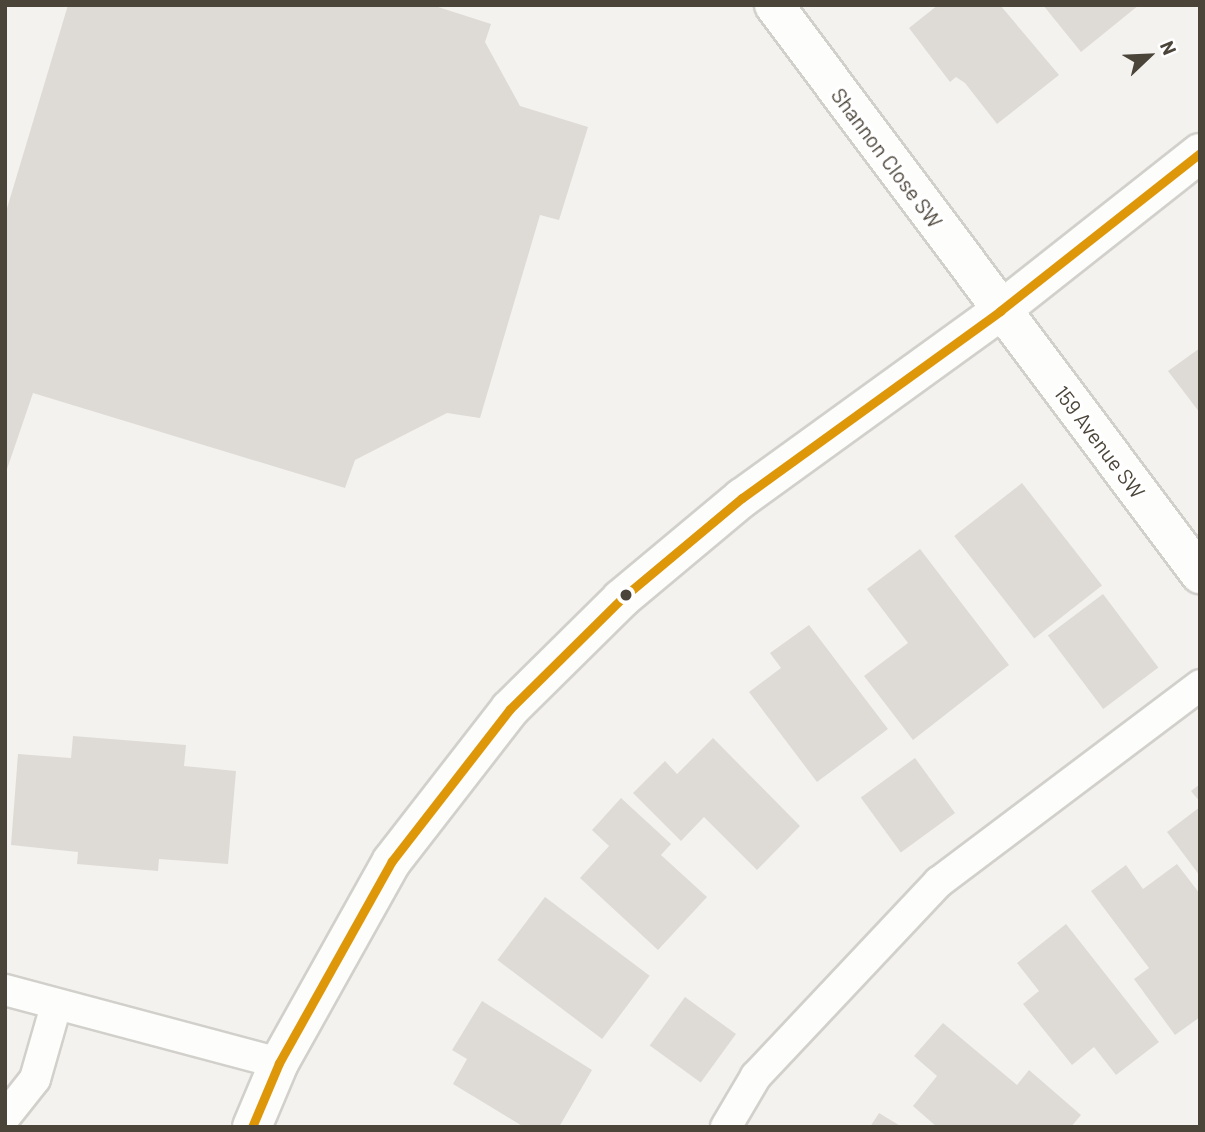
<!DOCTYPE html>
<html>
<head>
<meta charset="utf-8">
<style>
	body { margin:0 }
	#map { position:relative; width:1205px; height:1132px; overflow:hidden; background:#f4f2ee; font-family:Barlow,sans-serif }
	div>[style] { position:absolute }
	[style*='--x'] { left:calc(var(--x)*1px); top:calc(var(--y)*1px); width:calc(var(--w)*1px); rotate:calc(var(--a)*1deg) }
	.building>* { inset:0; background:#dedbd6; transform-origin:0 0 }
	.roads { filter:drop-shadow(2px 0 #d2d0cb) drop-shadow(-2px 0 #d2d0cb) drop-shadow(0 2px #d2d0cb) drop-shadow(0 -2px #d2d0cb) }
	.service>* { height:30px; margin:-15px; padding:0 15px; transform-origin:15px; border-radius:15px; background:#fdfdfc }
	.minor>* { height:38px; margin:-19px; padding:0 19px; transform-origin:19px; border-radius:19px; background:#fdfdfc }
	.bus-1>* { height:9px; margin:-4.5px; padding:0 4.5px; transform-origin:4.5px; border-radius:4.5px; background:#dd9709 }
	.dots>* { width:19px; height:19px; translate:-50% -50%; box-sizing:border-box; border:4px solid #fff; border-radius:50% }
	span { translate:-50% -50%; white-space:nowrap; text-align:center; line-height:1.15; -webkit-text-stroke:7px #fff; paint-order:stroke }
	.street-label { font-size:21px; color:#4b4439 }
	.frame { position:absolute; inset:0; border:7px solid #4b4439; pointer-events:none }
	.north { position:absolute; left:1114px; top:21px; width:70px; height:70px; -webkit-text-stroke:5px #fff; paint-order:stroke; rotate:67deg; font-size:19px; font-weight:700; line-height:28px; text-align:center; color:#4b4439 }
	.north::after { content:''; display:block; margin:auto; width:24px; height:32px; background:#4b4439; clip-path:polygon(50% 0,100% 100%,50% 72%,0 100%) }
</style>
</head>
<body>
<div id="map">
	<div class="building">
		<i style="clip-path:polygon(68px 5px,432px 5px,491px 24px,485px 42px,520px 106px,588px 127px,559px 220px,540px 215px,480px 418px,447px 413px,355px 460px,345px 488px,33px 393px,5px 475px,5px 215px)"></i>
		<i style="clip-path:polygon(938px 5px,1000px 5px,1059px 75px,997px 124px,965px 83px,956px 77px,950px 82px,909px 28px)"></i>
		<i style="clip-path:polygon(1043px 5px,1139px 5px,1081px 52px)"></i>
		<i style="clip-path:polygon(1200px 348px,1200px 413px,1168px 371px)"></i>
		<i style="left:1022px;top:483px;width:130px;height:86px;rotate:52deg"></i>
		<i style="clip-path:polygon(920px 549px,1009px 665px,913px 740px,864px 676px,908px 643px,867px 589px)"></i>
		<i style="left:1103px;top:594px;width:92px;height:69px;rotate:53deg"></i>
		<i style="clip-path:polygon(809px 625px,888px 729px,817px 782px,749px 692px,781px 668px,770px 653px)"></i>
		<i style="clip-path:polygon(73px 736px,186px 745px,184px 766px,236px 771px,228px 864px,159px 859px,158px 871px,77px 864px,78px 852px,11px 845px,18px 754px,71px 758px)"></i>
		<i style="clip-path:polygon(713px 738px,800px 826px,757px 870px,704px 817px,681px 841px,633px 793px,665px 761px,677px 774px)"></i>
		<i style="left:915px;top:758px;width:68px;height:67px;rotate:54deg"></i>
		<i style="clip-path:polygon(1200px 784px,1200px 802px,1191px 791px)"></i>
		<i style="clip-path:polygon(621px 798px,671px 844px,661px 855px,707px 897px,658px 950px,580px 878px,609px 846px,592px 830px)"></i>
		<i style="clip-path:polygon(1200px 807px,1200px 876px,1167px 832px)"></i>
		<i style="clip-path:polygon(1177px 864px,1200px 894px,1200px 1017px,1175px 1035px,1134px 979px,1149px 968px,1091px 891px,1126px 865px,1143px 889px)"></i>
		<i style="left:545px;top:897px;width:131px;height:79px;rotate:37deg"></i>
		<i style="clip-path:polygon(1066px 924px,1159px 1042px,1116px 1075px,1094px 1047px,1072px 1065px,1023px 1004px,1039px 991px,1017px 963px)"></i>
		<i style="left:685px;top:997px;width:63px;height:60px;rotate:36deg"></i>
		<i style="clip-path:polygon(482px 1001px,592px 1070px,559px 1127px,524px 1127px,453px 1084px,467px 1059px,452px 1050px)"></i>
		<i style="clip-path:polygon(943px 1023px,1017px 1085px,1029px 1070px,1081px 1115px,1071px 1127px,937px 1127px,913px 1106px,937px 1076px,914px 1056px)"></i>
		<i style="clip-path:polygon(879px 1113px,902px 1127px,870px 1127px)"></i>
	</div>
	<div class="roads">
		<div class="service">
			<i style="--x:5;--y:990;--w:284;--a:14.9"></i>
			<i style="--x:5;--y:1117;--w:48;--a:-51.7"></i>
			<i style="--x:35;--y:1079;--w:76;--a:-74"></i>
			<i style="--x:726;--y:1127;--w:59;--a:-59.5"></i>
			<i style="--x:756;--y:1076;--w:267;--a:-46.7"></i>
			<i style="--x:939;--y:882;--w:327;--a:-37"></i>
		</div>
		<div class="minor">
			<i style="--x:774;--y:5;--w:711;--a:53.18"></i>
			<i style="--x:252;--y:1127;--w:69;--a:-67.1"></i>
			<i style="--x:279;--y:1063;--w:231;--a:-60.8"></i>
			<i style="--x:392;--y:861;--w:192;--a:-52.2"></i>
			<i style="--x:510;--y:709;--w:156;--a:-44.7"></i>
			<i style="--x:621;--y:599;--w:158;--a:-39.9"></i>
			<i style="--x:742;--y:498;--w:319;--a:-35.9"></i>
			<i style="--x:1000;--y:311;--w:255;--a:-38.3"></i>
		</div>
	</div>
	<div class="bus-1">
		<i style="--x:252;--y:1127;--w:69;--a:-67.1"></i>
		<i style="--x:279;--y:1063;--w:231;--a:-60.8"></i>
		<i style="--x:392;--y:861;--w:192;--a:-52.2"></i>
		<i style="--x:510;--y:709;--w:156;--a:-44.7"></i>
		<i style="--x:621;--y:599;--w:158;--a:-39.9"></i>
		<i style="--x:742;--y:498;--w:319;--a:-35.9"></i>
		<i style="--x:1000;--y:311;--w:255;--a:-38.3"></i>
	</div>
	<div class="dots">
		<i style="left:626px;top:595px;background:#4b4439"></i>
	</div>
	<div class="street-label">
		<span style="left:887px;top:158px;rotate:53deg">Shannon Close SW</span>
		<span style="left:1100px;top:442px;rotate:53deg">159 Avenue SW</span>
	</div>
	<div class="frame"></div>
	<div class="north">N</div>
</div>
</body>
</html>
